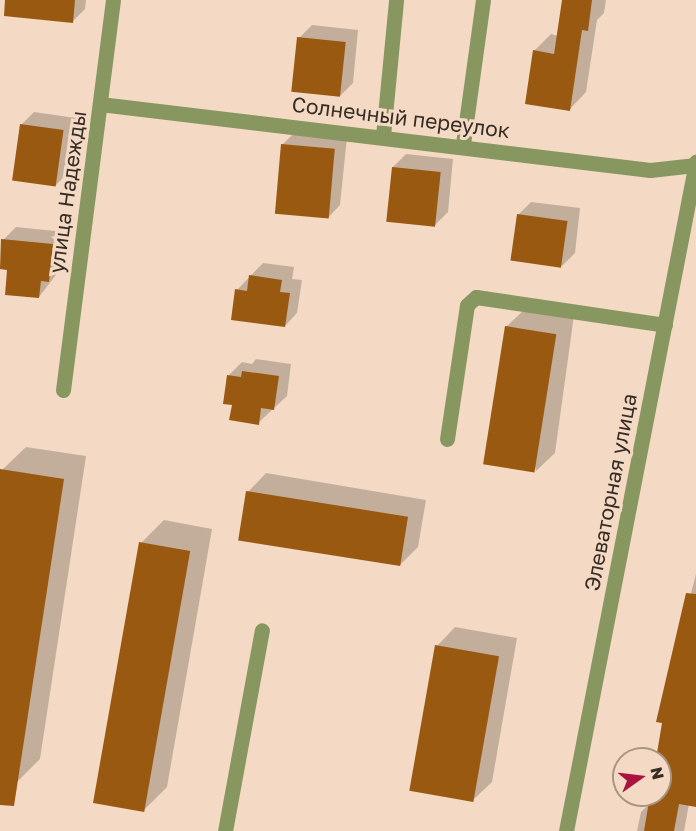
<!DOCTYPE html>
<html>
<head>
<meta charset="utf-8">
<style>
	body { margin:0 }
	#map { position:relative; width:696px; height:831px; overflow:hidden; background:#f4dac4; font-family:"Golos Text",sans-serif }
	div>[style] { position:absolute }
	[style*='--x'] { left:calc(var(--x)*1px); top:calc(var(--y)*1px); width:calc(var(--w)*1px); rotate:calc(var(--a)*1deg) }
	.shadow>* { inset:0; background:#0003 }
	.building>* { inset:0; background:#9a5911; transform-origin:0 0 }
	.minor>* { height:15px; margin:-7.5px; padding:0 7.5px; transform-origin:7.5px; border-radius:7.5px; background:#88975f }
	span { translate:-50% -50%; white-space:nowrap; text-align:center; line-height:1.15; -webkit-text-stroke:6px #f4dac4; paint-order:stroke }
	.street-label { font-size:21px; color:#372d25 }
	.north { position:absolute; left:612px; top:747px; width:60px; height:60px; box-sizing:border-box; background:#f4dac4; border:2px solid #a89584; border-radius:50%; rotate:76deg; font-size:16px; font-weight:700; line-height:24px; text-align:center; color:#372d25 }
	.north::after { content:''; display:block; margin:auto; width:21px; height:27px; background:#aa133e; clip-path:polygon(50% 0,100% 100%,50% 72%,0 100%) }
</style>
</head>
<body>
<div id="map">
	<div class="shadow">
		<i style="clip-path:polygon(36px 0,86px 0,85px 9px,72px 22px)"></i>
		<i style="clip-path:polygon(563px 0,606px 0,604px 13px,597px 20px,586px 92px,570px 109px,534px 51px,551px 34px,558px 36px)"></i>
		<i style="clip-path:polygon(312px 25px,358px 30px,353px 83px,340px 96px,299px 38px)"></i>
		<i style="clip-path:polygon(34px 112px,76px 118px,69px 172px,56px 185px,21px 125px)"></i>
		<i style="clip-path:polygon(295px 132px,347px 137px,340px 205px,328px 218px,282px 145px)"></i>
		<i style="clip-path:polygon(406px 154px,453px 159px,448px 212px,435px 225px,393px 167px)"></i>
		<i style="clip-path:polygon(531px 202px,580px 208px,575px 253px,562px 266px,518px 215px)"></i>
		<i style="clip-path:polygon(16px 227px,65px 232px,62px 267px,39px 297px,9px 269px,3px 240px)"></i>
		<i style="clip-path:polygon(263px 263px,294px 267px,292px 279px,302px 280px,297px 313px,285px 326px,237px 290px)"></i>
		<i style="clip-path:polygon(525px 309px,574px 315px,555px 453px,536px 471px,506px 327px)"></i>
		<i style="clip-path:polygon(256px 359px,291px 364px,287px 396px,258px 423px,233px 404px,229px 375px,242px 362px,252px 364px)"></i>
		<i style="clip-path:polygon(26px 447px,86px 456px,40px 759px,17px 782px,0 779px,0 486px,2px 470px)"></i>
		<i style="clip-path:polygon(266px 473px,426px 500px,418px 547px,400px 565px,248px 492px)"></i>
		<i style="clip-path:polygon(164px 520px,212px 529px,167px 787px,144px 810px,141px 543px)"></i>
		<i style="clip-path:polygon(696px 574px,696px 805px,689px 804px,684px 831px,637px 831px,641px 812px,650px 803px,651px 795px,660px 795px,657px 759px,663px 722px,658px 721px)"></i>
		<i style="clip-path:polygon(455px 627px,517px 638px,492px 782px,473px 800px,437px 646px)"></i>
	</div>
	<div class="building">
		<i style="clip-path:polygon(5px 0,75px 0,73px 23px,4px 16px)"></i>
		<i style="clip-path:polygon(562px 0,592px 0,588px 31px,582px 30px,570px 111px,525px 104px,533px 50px,554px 54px)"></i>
		<i style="left:297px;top:37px;width:49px;height:55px;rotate:6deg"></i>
		<i style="left:20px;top:124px;width:44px;height:57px;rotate:8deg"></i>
		<i style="left:281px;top:144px;width:54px;height:70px;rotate:5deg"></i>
		<i style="left:392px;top:167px;width:49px;height:55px;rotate:6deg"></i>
		<i style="left:517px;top:214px;width:51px;height:47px;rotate:8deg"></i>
		<i style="clip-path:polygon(1px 239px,53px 244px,49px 282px,41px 281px,39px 298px,5px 295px,7px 270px,0 269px)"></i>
		<i style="clip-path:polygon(249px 275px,282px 280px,280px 292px,290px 293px,285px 327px,231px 320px,235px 289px,247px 291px)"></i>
		<i style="left:505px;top:326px;width:52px;height:140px;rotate:9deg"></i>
		<i style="clip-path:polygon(242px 371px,279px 376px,274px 410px,261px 408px,259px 425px,229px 420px,232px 405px,223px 404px,227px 375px,241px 377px)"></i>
		<i style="clip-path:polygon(0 469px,64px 479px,14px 806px,0 805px)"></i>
		<i style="left:246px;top:491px;width:164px;height:50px;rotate:9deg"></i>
		<i style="left:139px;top:542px;width:52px;height:265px;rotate:10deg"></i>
		<i style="clip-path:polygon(686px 593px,696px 594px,696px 807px,679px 804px,674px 831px,644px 831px,650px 795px,660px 795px,660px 759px,656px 759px,662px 723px,656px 722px)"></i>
		<i style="left:435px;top:645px;width:65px;height:148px;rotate:10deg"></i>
	</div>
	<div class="minor">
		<i style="--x:100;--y:104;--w:554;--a:6.84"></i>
		<i style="--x:650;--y:170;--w:46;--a:-6.2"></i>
		<i style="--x:383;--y:136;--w:137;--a:-84.5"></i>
		<i style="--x:463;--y:144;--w:145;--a:-82.1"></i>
		<i style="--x:63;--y:390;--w:393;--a:-82.7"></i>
		<i style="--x:447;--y:439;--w:135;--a:-81.5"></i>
		<i style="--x:467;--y:305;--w:12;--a:-42"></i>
		<i style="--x:476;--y:297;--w:191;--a:8.4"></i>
		<i style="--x:225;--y:831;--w:204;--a:-79.6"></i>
		<i style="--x:566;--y:831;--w:682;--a:-79"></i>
	</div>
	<div class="street-label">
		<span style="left:401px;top:117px;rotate:7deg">Солнечный переулок</span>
		<span style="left:67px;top:192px;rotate:-82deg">улица Надежды</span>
		<span style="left:610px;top:492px;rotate:-79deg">Элеваторная улица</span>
	</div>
	<div class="north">N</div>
</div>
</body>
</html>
